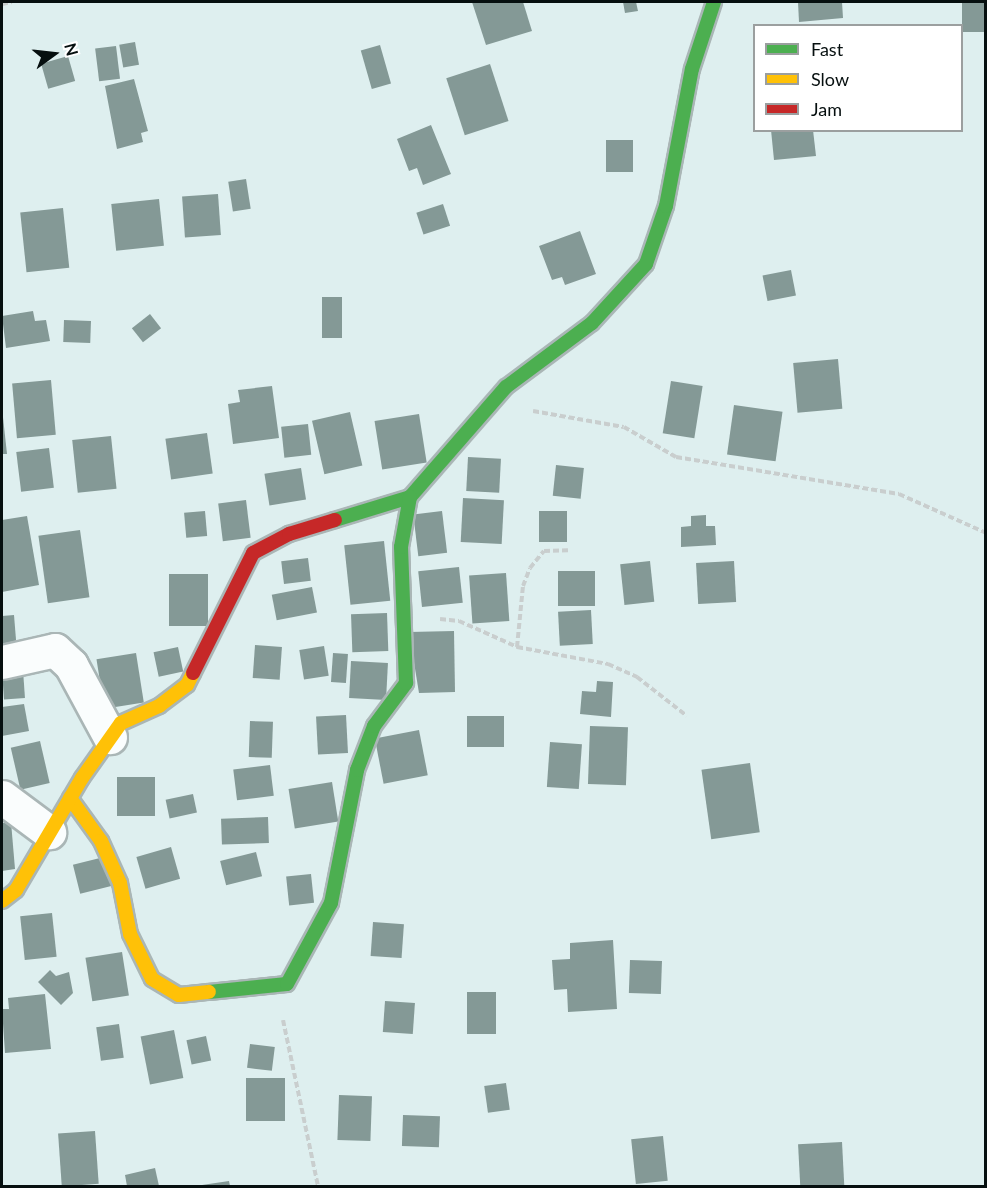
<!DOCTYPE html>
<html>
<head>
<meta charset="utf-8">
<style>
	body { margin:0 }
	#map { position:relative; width:987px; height:1188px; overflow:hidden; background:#deefef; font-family:Lato,sans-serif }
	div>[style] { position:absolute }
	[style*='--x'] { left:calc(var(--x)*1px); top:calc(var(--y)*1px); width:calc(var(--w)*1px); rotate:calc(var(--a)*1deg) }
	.building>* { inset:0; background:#849996; transform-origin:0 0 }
	.path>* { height:4px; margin-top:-2px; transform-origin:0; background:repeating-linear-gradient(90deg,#c9cece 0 6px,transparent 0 9px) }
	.roads { filter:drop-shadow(2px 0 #aab6b6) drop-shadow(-2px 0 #aab6b6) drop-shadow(0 2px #aab6b6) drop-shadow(0 -2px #aab6b6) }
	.street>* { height:33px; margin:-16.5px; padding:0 16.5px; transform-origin:16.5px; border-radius:16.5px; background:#fafdfd }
	.fast>* { height:14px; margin:-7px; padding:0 7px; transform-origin:7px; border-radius:7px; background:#4caf50 }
	.slow>* { height:14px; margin:-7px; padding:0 7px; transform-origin:7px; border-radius:7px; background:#ffc107 }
	.jam>* { height:14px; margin:-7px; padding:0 7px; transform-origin:7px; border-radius:7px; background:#c62828 }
	span { translate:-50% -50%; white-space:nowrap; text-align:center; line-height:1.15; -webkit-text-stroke:6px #fff; paint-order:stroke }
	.frame { position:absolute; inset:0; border:3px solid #060f0f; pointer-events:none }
	.legend { position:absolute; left:753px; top:24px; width:210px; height:108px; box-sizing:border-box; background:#fff; border:2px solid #9b9f9f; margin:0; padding:8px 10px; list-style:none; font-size:18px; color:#060f0f }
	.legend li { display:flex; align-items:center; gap:12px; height:30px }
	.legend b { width:30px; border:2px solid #9b9f9f }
	.north { position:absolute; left:24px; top:24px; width:60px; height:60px; -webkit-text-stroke:4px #fff; paint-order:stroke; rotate:75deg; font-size:16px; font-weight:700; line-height:24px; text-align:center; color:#060f0f }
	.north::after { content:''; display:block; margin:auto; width:21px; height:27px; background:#060f0f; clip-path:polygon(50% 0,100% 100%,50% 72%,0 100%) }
</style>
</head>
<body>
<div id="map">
	<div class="building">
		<i style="clip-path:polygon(472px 2px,523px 2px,532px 31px,486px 45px)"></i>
		<i style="clip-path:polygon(623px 2px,636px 2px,638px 11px,625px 13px)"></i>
		<i style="clip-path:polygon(798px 2px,842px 2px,843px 18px,799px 22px)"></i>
		<i style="left:962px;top:2px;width:24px;height:30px"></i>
		<i style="left:135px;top:42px;width:23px;height:16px;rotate:80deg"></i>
		<i style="left:380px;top:45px;width:40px;height:20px;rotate:74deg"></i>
		<i style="left:116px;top:46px;width:33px;height:21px;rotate:83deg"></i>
		<i style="left:68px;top:56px;width:26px;height:28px;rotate:74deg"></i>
		<i style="left:490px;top:64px;width:60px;height:46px;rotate:72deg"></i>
		<i style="clip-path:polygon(134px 79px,148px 131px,141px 133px,143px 142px,117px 149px,105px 86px)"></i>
		<i style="clip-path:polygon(431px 125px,451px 174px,423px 185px,417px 168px,409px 171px,397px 139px)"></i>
		<i style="clip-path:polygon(771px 130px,813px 130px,816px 156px,774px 160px)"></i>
		<i style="left:606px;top:140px;width:27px;height:32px"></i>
		<i style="left:246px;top:179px;width:30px;height:18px;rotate:81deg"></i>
		<i style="left:218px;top:194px;width:41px;height:36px;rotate:86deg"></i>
		<i style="left:159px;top:199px;width:47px;height:48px;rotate:84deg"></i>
		<i style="left:443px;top:204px;width:23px;height:28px;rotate:72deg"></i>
		<i style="left:63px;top:208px;width:60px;height:43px;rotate:84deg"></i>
		<i style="clip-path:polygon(580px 231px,596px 274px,565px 285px,562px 277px,552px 280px,539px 246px)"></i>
		<i style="left:791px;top:270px;width:26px;height:29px;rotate:79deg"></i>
		<i style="left:322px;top:297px;width:20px;height:41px"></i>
		<i style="clip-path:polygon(33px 311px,35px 321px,46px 320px,50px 341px,6px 348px,2px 316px)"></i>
		<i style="left:150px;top:314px;width:18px;height:23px;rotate:52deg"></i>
		<i style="left:64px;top:320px;width:27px;height:22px;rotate:2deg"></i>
		<i style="left:838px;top:359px;width:50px;height:45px;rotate:85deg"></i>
		<i style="left:51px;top:380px;width:55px;height:39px;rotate:85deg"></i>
		<i style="left:671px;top:381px;width:32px;height:53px;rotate:9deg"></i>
		<i style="clip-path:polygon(272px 386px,279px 438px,233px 444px,228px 404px,240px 402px,238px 390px)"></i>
		<i style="left:734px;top:405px;width:49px;height:50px;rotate:8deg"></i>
		<i style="clip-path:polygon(2px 408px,7px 454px,2px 454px)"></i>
		<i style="left:350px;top:412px;width:55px;height:39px;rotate:77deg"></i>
		<i style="left:419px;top:414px;width:49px;height:45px;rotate:81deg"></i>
		<i style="left:308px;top:424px;width:31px;height:27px;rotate:84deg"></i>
		<i style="left:207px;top:433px;width:41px;height:42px;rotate:82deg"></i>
		<i style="left:111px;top:436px;width:53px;height:39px;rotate:84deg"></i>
		<i style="left:49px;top:448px;width:40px;height:33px;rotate:83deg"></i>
		<i style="left:468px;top:457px;width:33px;height:34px;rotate:3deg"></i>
		<i style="left:556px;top:465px;width:28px;height:31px;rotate:6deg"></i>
		<i style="left:301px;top:468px;width:32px;height:37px;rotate:81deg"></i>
		<i style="left:463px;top:498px;width:41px;height:44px;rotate:3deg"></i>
		<i style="left:246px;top:500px;width:38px;height:28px;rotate:83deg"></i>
		<i style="left:205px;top:511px;width:25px;height:21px;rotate:85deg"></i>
		<i style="left:442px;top:511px;width:42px;height:29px;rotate:83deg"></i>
		<i style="left:539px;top:511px;width:28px;height:31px"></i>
		<i style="clip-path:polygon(706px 515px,706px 526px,715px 526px,716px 545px,681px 547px,681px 527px,691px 526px,691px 516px)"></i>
		<i style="clip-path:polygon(27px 516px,39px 585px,2px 592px,2px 520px)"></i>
		<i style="left:80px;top:530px;width:68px;height:42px;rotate:82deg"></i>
		<i style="left:384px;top:541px;width:60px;height:40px;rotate:84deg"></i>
		<i style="left:308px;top:558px;width:23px;height:27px;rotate:83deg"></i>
		<i style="left:650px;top:561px;width:41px;height:30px;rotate:84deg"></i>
		<i style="left:734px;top:561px;width:41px;height:38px;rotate:87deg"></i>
		<i style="left:459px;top:567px;width:36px;height:41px;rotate:84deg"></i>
		<i style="left:558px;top:571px;width:37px;height:35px"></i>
		<i style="left:506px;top:573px;width:48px;height:37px;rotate:86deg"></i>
		<i style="left:169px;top:574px;width:39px;height:52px"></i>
		<i style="left:312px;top:587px;width:26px;height:41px;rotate:79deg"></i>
		<i style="left:591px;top:610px;width:34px;height:33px;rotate:87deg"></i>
		<i style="left:387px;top:613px;width:38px;height:36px;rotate:88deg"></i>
		<i style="clip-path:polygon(14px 615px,17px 652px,2px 654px,2px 616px)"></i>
		<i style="clip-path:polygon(454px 631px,455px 692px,419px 693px,409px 632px)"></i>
		<i style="left:255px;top:645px;width:27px;height:33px;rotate:4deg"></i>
		<i style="left:324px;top:646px;width:30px;height:25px;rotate:81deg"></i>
		<i style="left:178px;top:647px;width:25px;height:25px;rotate:78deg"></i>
		<i style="left:136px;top:653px;width:50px;height:40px;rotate:81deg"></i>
		<i style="left:333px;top:653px;width:15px;height:29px;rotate:4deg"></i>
		<i style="left:351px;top:661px;width:37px;height:37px;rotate:3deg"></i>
		<i style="left:23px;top:670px;width:28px;height:21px;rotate:86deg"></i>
		<i style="clip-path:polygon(597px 681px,613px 682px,611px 717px,580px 714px,582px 691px,596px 692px)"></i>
		<i style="clip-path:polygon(24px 704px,29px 731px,2px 736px,2px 707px)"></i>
		<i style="left:346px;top:715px;width:38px;height:30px;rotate:87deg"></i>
		<i style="left:504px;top:716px;width:31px;height:37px;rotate:90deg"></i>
		<i style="left:250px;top:721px;width:23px;height:36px;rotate:2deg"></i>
		<i style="left:590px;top:726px;width:38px;height:58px;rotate:2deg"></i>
		<i style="left:419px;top:730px;width:46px;height:45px;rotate:79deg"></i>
		<i style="left:40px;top:741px;width:43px;height:30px;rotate:77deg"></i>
		<i style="left:550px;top:742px;width:32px;height:45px;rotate:4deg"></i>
		<i style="left:750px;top:763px;width:70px;height:49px;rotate:82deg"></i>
		<i style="left:270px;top:765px;width:31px;height:37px;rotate:83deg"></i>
		<i style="left:117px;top:777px;width:38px;height:39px"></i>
		<i style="left:332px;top:782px;width:40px;height:44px;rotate:81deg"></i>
		<i style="left:193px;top:794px;width:19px;height:28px;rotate:78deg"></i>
		<i style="left:268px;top:817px;width:26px;height:47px;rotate:88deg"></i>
		<i style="clip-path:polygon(11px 822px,15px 869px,2px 871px,2px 823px)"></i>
		<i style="left:171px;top:847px;width:33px;height:36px;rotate:74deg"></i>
		<i style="left:256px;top:852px;width:25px;height:37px;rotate:76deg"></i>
		<i style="left:104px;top:857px;width:30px;height:32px;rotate:76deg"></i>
		<i style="left:311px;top:874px;width:29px;height:25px;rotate:84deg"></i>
		<i style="left:52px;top:913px;width:44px;height:32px;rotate:84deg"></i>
		<i style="left:373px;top:922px;width:31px;height:34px;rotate:4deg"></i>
		<i style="clip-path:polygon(613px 940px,617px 1009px,568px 1012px,567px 989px,554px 990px,552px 960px,570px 959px,570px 943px)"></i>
		<i style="left:122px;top:952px;width:44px;height:37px;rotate:81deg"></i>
		<i style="left:630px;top:960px;width:32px;height:33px;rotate:2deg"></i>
		<i style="clip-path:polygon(50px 970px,56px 976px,69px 972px,73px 993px,61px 1005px,38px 982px)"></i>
		<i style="left:496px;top:992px;width:42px;height:29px;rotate:90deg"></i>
		<i style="clip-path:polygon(45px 994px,51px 1049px,5px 1053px,2px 1009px,9px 1009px,8px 998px)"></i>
		<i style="left:385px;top:1001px;width:30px;height:31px;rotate:4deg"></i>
		<i style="left:119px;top:1024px;width:34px;height:23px;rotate:82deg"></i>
		<i style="left:174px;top:1030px;width:49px;height:34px;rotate:79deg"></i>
		<i style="left:206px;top:1036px;width:25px;height:20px;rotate:78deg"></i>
		<i style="left:250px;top:1044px;width:25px;height:24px;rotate:7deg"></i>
		<i style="left:246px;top:1078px;width:39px;height:43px"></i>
		<i style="left:506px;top:1083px;width:27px;height:22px;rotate:82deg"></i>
		<i style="left:339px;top:1095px;width:33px;height:45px;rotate:2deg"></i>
		<i style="left:403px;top:1115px;width:37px;height:31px;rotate:2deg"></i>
		<i style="left:95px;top:1131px;width:53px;height:37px;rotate:86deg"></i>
		<i style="left:663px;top:1136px;width:45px;height:32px;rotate:84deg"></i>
		<i style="left:842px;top:1142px;width:44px;height:44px;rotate:87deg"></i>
		<i style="clip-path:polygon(155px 1168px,159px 1186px,127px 1186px,125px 1175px)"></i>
		<i style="clip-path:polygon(229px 1181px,230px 1186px,203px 1186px,202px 1185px)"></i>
	</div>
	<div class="path">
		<i style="--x:2;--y:4;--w:10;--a:-11"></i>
		<i style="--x:533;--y:411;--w:92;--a:10"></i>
		<i style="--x:624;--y:427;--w:60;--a:30"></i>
		<i style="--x:676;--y:457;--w:226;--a:9.4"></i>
		<i style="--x:899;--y:494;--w:95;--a:24.1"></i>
		<i style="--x:440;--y:619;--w:19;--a:6"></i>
		<i style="--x:459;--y:621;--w:64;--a:24.1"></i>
		<i style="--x:517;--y:647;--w:93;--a:10.6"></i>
		<i style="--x:608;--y:664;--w:32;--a:24"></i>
		<i style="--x:637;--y:677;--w:63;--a:38"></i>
		<i style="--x:517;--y:647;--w:61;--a:-84.4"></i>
		<i style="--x:523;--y:586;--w:19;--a:-69"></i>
		<i style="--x:530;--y:568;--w:22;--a:-51"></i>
		<i style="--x:544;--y:551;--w:24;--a:-2"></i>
		<i style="--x:283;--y:1020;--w:170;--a:78.1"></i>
	</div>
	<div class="roads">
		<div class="street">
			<i style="--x:2;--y:662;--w:54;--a:-12.8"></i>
			<i style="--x:55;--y:650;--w:22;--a:43"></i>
			<i style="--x:71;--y:665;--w:82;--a:61.6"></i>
			<i style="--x:2;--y:797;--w:59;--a:36.7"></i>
		</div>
		<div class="fast">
			<i style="--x:335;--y:520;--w:78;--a:-17"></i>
			<i style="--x:410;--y:497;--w:146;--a:-48.9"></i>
			<i style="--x:506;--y:387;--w:107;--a:-36.7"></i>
			<i style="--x:592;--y:323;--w:80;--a:-47.5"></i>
			<i style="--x:646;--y:264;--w:61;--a:-71"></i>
			<i style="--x:666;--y:206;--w:139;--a:-79.3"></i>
			<i style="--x:692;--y:69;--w:71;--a:-71.8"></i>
			<i style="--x:209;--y:992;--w:78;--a:-5.9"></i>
			<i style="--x:287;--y:984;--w:92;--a:-61.5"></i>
			<i style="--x:331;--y:903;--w:136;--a:-78.9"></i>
			<i style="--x:357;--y:770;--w:47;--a:-68.9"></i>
			<i style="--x:374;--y:726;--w:54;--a:-53.3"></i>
			<i style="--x:406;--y:683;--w:136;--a:-92.1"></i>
			<i style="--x:401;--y:547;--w:51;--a:-79.8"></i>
		</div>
		<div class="slow">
			<i style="--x:70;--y:798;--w:53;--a:54.2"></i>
			<i style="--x:101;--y:841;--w:46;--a:65.7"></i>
			<i style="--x:120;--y:883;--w:52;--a:78.9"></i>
			<i style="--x:130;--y:934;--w:50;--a:63.9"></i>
			<i style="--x:152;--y:979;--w:31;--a:31"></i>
			<i style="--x:179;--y:995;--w:30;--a:-6"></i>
			<i style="--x:2;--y:901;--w:18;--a:-38"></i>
			<i style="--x:16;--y:890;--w:130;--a:-59.5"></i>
			<i style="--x:82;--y:778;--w:67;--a:-54.7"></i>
			<i style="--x:121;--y:723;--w:42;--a:-24.1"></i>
			<i style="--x:159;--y:706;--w:35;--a:-37"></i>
			<i style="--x:187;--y:685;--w:13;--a:-63"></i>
		</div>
		<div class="jam">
			<i style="--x:193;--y:673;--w:134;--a:-63.4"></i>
			<i style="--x:253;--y:553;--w:41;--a:-27.8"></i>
			<i style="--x:289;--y:534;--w:48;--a:-16.9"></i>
		</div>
	</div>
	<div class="frame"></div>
	<ul class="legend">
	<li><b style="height:8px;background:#4caf50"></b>Fast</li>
	<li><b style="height:8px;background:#ffc107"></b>Slow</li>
	<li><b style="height:8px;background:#c62828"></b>Jam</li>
	</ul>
	<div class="north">N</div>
</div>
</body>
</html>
